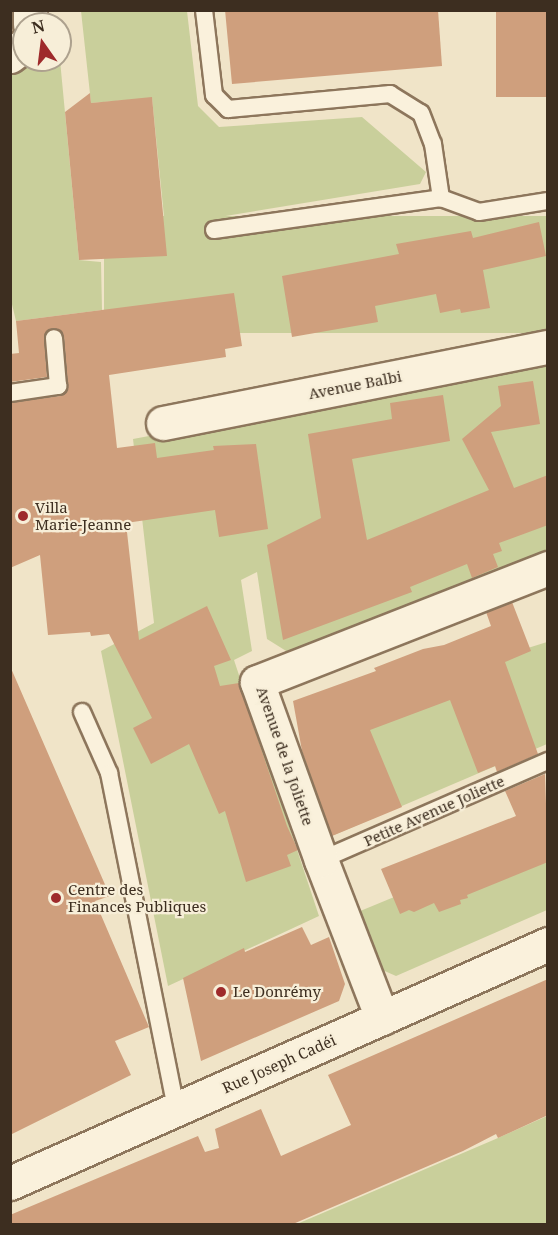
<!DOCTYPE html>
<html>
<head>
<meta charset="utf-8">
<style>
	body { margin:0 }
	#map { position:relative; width:558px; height:1235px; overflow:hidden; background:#f0e4c8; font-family:"Noto Serif",serif }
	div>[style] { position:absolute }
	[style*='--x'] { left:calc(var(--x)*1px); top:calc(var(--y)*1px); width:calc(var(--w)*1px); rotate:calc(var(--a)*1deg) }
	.green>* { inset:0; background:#c9cf9b; transform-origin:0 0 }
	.building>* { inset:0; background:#cf9f7d; transform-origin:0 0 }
	.roads { filter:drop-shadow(2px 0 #8d765c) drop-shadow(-2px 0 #8d765c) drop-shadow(0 2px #8d765c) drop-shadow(0 -2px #8d765c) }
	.lane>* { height:16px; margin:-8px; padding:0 8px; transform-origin:8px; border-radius:8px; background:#faf1dc }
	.street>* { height:33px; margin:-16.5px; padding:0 16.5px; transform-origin:16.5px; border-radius:16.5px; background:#faf1dc }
	.dots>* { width:16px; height:16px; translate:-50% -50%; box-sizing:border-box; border:3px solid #f7eed8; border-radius:50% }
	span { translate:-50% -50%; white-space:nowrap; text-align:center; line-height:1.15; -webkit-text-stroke:4.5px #f7eed8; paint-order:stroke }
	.street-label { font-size:15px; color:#3d2e20 }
	.poi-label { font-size:15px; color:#3d2e20 }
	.left { translate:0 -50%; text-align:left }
	.frame { position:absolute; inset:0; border:12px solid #3d2e20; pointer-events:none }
	.north { position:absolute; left:12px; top:12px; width:60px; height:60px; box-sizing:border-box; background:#f7eed8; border:2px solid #ada18e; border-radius:50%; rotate:346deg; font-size:16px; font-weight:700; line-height:24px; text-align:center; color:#3d2e20 }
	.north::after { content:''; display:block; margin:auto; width:21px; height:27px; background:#9e2a2b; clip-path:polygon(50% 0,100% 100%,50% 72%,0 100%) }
</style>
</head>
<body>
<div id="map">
	<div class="green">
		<i style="clip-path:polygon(81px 11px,187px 11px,198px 106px,219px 127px,362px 117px,426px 172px,420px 184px,165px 226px,152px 98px,91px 103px)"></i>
		<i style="clip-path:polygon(39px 60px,60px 60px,79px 260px,101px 262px,102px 310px,16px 321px,10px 296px,10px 72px,36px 64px)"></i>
		<i style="left:547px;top:216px;width:117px;height:443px;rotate:90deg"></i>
		<i style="clip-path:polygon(547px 362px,547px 558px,291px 654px,267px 639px,257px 572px,241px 580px,252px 651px,234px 660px,319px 916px,168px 986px,101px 651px,154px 623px,133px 439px)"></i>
		<i style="clip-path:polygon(547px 642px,547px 744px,334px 835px,307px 772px,309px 746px,512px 653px)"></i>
		<i style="clip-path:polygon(547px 854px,547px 910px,396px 976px,371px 965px,353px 914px,457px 871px)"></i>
		<i style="clip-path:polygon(547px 1116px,547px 1224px,297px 1224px,498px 1138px)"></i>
	</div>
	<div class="building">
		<i style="clip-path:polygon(225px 10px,438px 10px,442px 66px,232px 84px)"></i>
		<i style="left:496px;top:10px;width:52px;height:87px"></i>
		<i style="clip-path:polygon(90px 93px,91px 103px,152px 97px,167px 256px,79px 260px,65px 112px)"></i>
		<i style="clip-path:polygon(539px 222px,546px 256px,483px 270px,490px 308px,461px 313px,460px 309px,440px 313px,436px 294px,375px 306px,378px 322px,292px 337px,282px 276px,399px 254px,396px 244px,471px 231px,473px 238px)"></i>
		<i style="clip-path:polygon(234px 293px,242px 346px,225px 349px,226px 357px,109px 375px,117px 448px,155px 443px,157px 458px,214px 450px,213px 446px,256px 444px,268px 529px,219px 537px,215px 510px,126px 523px,139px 640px,207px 606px,231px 660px,214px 666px,220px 686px,239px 683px,287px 826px,298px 850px,287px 855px,291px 866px,246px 882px,225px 811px,219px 814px,189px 744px,151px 764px,133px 728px,152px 718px,109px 634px,91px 636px,90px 632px,48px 635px,40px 555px,10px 568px,10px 403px,60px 396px,67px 391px,68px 385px,64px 337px,62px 332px,54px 328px,48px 330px,44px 338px,47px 377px,10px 382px,10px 354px,19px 353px,16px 321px)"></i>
		<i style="clip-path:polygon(533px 381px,540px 424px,491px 432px,514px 488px,548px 475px,548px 525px,499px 543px,502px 551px,493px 554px,498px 567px,472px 578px,467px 564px,410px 587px,412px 592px,283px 640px,267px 545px,321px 518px,308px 434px,392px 419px,390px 403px,443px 395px,450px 441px,352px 459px,367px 540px,489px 490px,462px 439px,501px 406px,498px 386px)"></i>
		<i style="clip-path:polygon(512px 602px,531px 651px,505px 662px,538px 754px,497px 772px,495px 766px,478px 773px,450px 700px,370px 730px,402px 807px,332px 836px,302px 751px,293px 701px,376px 671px,374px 668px,423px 649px,444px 645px,491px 626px,486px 612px)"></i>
		<i style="clip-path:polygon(10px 666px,110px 896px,95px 901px,149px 1027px,115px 1041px,131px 1075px,10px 1135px)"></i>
		<i style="clip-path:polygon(545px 774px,548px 862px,467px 895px,468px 898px,460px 900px,461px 904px,439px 912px,434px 903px,414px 912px,409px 910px,400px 914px,381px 869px,516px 816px,505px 791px)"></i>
		<i style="clip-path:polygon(302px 927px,311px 945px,329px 937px,345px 984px,339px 1001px,201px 1061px,183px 978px,244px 948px,245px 952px)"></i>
		<i style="clip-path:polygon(548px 979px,548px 1115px,498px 1138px,496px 1134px,463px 1151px,293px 1224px,10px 1224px,10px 1215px,198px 1136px,205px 1152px,219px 1148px,215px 1129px,261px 1109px,281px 1156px,351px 1125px,328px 1075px)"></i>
	</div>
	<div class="roads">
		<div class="lane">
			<i style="--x:204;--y:10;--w:86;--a:83.3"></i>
			<i style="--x:214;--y:95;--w:20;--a:45"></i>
			<i style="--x:228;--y:109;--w:163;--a:-5.3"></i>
			<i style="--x:390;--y:94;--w:36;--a:32"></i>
			<i style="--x:421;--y:113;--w:33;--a:69"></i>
			<i style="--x:433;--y:144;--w:55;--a:81.6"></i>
			<i style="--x:214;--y:230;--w:229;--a:-8"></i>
			<i style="--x:441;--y:198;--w:40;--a:20.2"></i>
			<i style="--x:479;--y:212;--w:70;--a:-9.1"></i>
			<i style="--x:10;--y:393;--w:49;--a:-8.3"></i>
			<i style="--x:58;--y:386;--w:48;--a:-94.8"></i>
			<i style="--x:82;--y:712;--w:67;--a:66.1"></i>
			<i style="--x:109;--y:773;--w:343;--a:78.7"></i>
			<i style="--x:321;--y:860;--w:248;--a:-23.6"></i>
		</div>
		<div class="street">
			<i style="--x:30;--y:10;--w:14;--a:90"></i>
			<i style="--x:10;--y:56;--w:18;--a:-38"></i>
			<i style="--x:163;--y:423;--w:392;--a:-11.2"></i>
			<i style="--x:382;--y:1018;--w:169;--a:-111.1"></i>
			<i style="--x:321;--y:860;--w:189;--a:-109.8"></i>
			<i style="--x:257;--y:682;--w:313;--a:-21.4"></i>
			<i style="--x:10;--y:1183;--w:589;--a:-23.95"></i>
		</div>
	</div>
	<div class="dots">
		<i style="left:23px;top:516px;background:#9e2a2b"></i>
		<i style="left:56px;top:898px;background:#9e2a2b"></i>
		<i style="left:221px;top:992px;background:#9e2a2b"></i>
	</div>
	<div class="street-label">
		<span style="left:355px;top:385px;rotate:-11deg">Avenue Balbi</span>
		<span style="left:285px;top:756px;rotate:71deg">Avenue de la Joliette</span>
		<span style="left:434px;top:811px;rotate:-24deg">Petite Avenue Joliette</span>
		<span style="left:279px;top:1064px;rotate:-24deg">Rue Joseph Cadéi</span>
	</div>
	<div class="poi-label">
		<span class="left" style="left:35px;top:516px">Villa<br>Marie-Jeanne</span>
		<span class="left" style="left:68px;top:898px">Centre des<br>Finances Publiques</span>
		<span class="left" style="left:233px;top:992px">Le Donrémy</span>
	</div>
	<div class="frame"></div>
	<div class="north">N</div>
</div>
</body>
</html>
